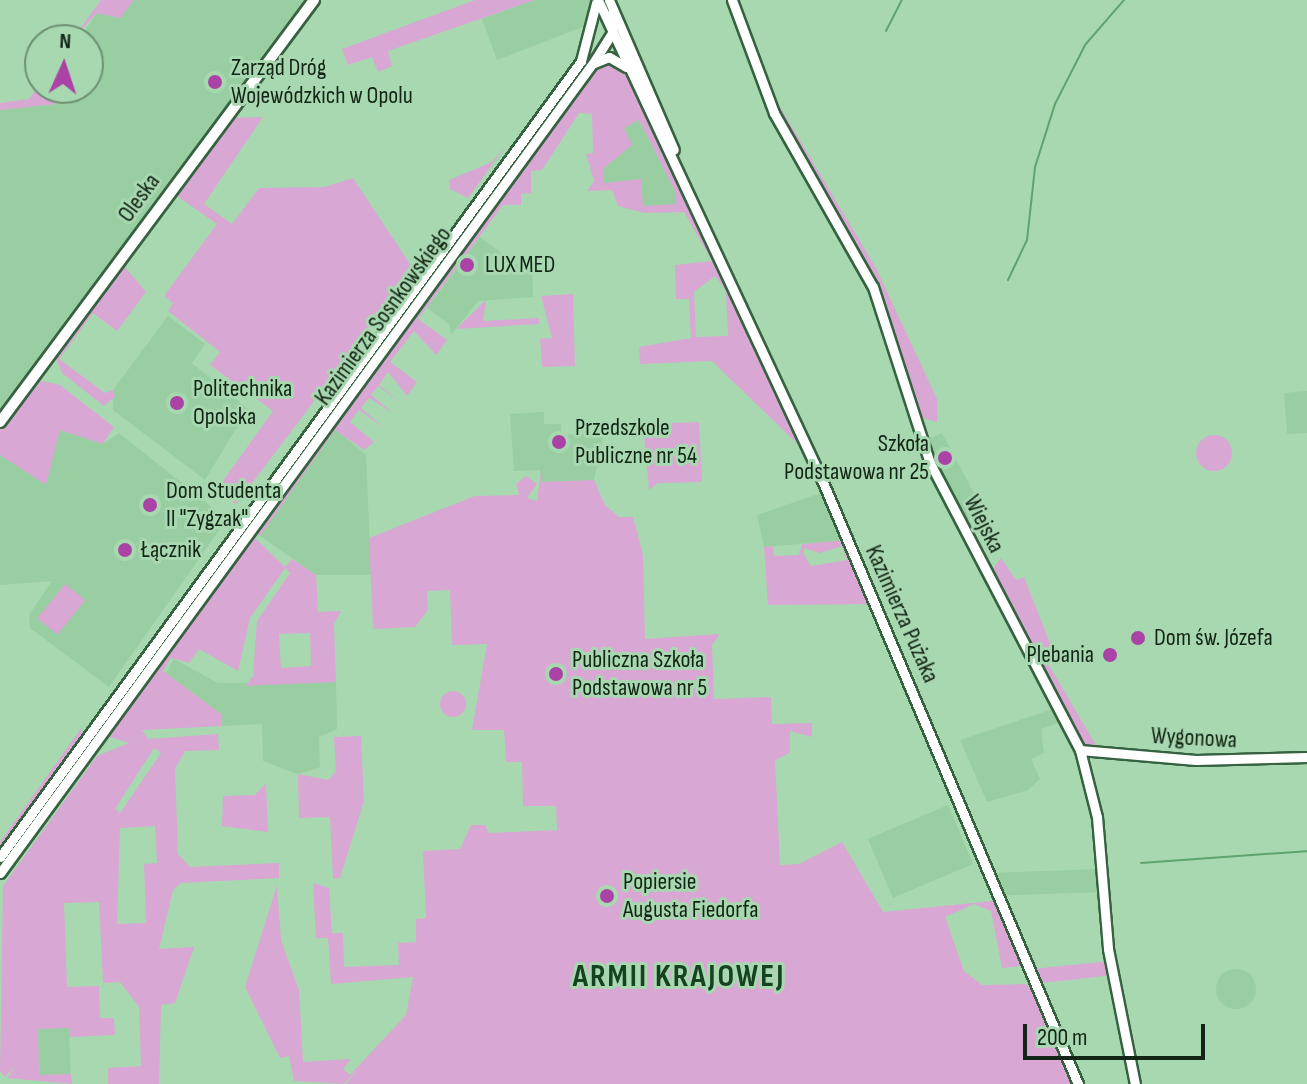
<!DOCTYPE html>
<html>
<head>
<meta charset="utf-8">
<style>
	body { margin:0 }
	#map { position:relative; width:1307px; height:1084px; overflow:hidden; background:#a8d8b0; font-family:"Sofia Sans Condensed",sans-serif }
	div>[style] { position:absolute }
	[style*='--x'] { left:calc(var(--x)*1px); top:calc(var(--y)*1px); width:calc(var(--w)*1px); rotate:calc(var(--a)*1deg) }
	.built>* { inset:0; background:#98cea2; transform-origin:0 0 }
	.round { border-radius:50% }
	.green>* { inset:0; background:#d9a7d4; transform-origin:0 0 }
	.stream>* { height:2px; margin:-1px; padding:0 1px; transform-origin:1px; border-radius:1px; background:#5fa46e }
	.roads { filter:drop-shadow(2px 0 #366240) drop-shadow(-2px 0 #366240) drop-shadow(0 2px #366240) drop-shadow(0 -2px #366240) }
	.tertiary>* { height:9px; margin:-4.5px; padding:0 4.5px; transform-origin:4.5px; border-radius:4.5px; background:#fff }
	.secondary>* { height:10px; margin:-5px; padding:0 5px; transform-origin:5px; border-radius:5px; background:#fff }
	.dots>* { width:22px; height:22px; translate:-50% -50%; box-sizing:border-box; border:4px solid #a8d8b0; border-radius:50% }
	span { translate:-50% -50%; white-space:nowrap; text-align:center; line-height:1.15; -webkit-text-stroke:6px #a8d8b0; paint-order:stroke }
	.poi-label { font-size:24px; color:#132516 }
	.left { translate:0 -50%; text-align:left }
	.right { translate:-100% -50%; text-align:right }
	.street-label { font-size:24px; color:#132516 }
	.district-label { font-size:32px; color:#164222; font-weight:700; letter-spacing:2px }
	.north { position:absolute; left:24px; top:24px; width:80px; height:80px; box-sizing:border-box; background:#a8d8b0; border:2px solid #6c9072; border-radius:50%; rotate:3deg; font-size:22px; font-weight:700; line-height:32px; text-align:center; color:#132516 }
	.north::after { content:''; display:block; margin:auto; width:28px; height:36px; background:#ab43a6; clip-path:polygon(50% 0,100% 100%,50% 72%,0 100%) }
	.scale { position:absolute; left:1023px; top:1024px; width:182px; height:36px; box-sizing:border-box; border:4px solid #132516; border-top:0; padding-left:10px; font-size:24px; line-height:28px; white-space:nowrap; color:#132516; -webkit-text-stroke:6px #a8d8b0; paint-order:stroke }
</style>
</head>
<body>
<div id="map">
	<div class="built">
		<i style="clip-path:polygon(134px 0,314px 0,0 410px,0 110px,56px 104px,68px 88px,88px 88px,88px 40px,78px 40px,97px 13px,120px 18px)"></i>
		<i style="clip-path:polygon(534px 0,596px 0,596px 22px,497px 60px,482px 19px)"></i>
		<i style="clip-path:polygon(639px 120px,676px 193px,676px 205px,642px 206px,641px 179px,604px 183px,604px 168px,631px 145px,623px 128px)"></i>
		<i style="clip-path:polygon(480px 237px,516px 264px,532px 263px,533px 297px,478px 301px,451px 335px,449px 324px,427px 308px)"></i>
		<i style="clip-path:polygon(168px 316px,205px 344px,192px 363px,248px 409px,205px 480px,113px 410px,113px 390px)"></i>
		<i style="clip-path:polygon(1307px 391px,1307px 433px,1287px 434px,1284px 393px)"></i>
		<i style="clip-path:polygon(544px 412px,544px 424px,561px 424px,561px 435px,604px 433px,594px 480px,541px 482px,540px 470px,514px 471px,510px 414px)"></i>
		<i style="clip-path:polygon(335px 429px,366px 455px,371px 575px,316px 575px,260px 536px)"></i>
		<i style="clip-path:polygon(60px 430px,103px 444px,119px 433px,227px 519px,109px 687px,30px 628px,29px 615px,52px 581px,0 585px,0 455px)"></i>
		<i style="clip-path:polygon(942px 433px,984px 512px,965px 521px,925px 440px)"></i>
		<i style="clip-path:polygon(827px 491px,848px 540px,764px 547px,757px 515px)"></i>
		<i style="clip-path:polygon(174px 659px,218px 683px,336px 682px,337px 729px,319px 737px,320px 767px,298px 774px,263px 761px,262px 724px,222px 726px,221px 714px,166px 673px)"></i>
		<i style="clip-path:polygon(1059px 707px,1066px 720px,1041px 729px,1044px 753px,1031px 759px,1040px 779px,1028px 790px,987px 802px,960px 740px)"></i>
		<i style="left:948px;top:805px;width:64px;height:87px;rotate:67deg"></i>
		<i style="left:1102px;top:869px;width:23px;height:107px;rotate:88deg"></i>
		<i class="round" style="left:1216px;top:969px;width:40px;height:40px"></i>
		<i style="left:69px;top:1028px;width:46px;height:31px;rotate:88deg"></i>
	</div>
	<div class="green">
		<i style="clip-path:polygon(101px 0,134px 0,120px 18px,97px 13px,72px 40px)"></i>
		<i style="clip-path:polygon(475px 0,534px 0,388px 51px,392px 66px,378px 72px,372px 57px,348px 65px,342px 49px)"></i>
		<i style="clip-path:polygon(587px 58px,590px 60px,387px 338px,383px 335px)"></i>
		<i style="clip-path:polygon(evenodd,598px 60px,623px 63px,812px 458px,712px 361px,640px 364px,639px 347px,691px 338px,689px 299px,676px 299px,675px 265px,712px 261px,684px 212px,644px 213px,618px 206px,612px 190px,587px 191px,594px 181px,586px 154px,593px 153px,592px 114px,579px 113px,542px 170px,531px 171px,531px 193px,521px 194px,521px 205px,503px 205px,418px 319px,447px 340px,436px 355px,414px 331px,390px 362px,417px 382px,407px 396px,388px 372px,379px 385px,402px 403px,378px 386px,371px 395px,394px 414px,369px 398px,361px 408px,384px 428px,359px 410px,350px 422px,374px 442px,364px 450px,335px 430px,260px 536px,251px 529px,598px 60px,639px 120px,676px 193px,676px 204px,643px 206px,641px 179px,604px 183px,604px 168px,632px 145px,624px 128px,639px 120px,598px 60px,715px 276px,726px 291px,728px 336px,696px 337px,694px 292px,715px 276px)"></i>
		<i style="clip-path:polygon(40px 84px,68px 88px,56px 104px,0 110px,0 103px,29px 99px)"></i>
		<i style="clip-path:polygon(770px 90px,876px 268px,937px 399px,937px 422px,912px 415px,884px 316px,778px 120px)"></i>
		<i style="clip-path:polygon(263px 117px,204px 204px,232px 224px,259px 188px,324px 187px,353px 178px,414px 270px,236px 504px,217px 489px,273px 411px,210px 365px,220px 352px,168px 311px,173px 303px,164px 296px,217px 224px,177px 196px,127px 259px,222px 118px)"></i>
		<i style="clip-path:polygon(506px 146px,468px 198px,450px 189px,449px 180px,492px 162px)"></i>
		<i style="clip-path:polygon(125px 267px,146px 292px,117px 331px,93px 313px,59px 359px,105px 393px,113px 390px,115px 397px,104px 406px,62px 373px,55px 357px)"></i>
		<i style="clip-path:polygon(573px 294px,575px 366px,542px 367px,540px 339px,552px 338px,541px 296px)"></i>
		<i style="clip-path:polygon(486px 300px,483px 321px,539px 318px,539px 324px,456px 329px)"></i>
		<i style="clip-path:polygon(41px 381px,60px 385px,114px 427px,103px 444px,60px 430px,46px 485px,0 455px,0 429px)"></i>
		<i style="clip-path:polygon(699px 422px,702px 482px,658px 483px,649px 490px,643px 424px)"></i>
		<i class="round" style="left:1196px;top:435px;width:36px;height:36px"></i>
		<i style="clip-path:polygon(541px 470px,542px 482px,594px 480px,605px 505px,619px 517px,633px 517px,643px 555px,645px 639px,720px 634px,712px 645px,714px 699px,771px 697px,772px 724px,812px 723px,812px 737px,790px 731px,790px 753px,775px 760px,780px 865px,799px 864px,842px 842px,883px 912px,1002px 900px,1023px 966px,1002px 968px,991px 911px,974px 904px,945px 917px,964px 971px,982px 985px,1025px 984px,1042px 995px,1078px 1084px,346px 1084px,359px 1068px,344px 1084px,294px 1081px,289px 1056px,280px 1058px,245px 987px,277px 885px,281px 940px,299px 990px,303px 1062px,351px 1059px,343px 1069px,350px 1075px,406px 1015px,413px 977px,331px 984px,328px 938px,316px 938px,313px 883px,329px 888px,332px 933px,343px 933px,344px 967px,399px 965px,398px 943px,416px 942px,416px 919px,426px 918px,423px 851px,460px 849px,471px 825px,485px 825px,489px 833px,557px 830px,556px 806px,523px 806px,522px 762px,506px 762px,504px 730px,472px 730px,487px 644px,452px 645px,450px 590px,427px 591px,428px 610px,415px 627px,373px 629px,369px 538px,475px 496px,519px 495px,516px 484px,526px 476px,537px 484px,527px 498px,537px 501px)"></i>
		<i style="clip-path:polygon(evenodd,255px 538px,285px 567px,292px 559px,316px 575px,318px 612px,341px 611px,334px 624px,336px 682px,245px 686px,253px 676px,257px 621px,290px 573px,285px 568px,250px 618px,238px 671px,199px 649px,189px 663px,171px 658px,163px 671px,221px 714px,222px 726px,142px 730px,148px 739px,218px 734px,219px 750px,185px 751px,175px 769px,178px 854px,190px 867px,279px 863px,279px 878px,181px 883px,173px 890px,159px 949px,194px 947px,175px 1003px,161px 1005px,159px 1084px,108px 1084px,108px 1068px,141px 1066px,139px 1007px,120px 982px,103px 983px,99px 902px,64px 903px,67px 987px,99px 986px,100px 1018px,114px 1018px,115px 1035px,69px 1037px,69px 1028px,38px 1029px,39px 1075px,71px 1074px,72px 1084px,7px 1078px,16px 1065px,5px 1077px,0 1071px,3px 886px,97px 756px,129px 743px,100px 734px,255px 538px,310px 633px,311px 666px,281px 668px,279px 634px,310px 633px,255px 538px,154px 748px,161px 753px,120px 813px,115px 809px,154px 748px,255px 538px,155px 826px,157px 863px,144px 864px,146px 923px,117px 924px,120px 828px,155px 826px)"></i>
		<i style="clip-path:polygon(evenodd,848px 540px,876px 604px,768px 605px,764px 547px,773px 547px,774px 556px,799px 555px,802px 544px,848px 540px,842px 546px,847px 560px,811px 566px,804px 555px,804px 548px,820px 553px,842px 546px)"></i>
		<i style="clip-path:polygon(1001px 558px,1016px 580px,1024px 577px,1055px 656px,1046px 660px,1097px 747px,1083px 749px,988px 575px)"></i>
		<i style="left:65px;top:584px;width:26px;height:44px;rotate:39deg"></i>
		<i class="round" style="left:440px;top:691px;width:26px;height:26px"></i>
		<i style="clip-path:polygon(82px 727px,81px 736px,0 848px,0 842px)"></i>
		<i style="clip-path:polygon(361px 736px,364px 801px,340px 878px,333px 879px,330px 817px,299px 818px,298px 774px,328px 780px,336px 771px,334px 737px)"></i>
		<i style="clip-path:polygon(266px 783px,268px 832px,222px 826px,223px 796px,255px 795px)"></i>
		<i style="clip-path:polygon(1110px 961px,1112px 975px,1070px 980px,1038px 983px,1032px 969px)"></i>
	</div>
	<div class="stream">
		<i style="--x:886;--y:31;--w:35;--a:-63"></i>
		<i style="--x:1008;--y:280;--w:44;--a:-64.6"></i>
		<i style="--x:1027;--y:240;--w:73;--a:-83.7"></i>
		<i style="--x:1035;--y:167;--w:66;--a:-72.4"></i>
		<i style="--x:1055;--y:104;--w:66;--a:-63"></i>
		<i style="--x:1085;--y:45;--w:60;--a:-49.1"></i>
		<i style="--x:1141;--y:863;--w:166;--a:-4.1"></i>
	</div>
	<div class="roads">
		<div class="tertiary">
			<i style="--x:598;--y:0;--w:530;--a:64.98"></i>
			<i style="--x:822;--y:480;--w:656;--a:67.03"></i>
			<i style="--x:609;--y:0;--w:163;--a:66.6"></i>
			<i style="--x:732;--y:0;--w:121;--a:69.6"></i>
			<i style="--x:774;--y:113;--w:200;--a:60.4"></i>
			<i style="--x:873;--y:287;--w:185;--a:72.1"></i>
			<i style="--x:930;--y:463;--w:324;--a:62.4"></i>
			<i style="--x:1080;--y:750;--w:69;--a:75.8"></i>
			<i style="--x:1097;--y:817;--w:132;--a:85.2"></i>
			<i style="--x:1108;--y:949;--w:138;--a:78.7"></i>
			<i style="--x:594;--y:63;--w:16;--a:-22"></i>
			<i style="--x:609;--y:57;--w:20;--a:30"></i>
			<i style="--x:1080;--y:750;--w:116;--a:4.9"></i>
			<i style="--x:1196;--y:760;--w:111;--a:-1.5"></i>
			<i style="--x:0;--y:857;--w:985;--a:-53.87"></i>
			<i style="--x:581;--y:61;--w:60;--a:-75.5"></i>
			<i style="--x:0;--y:873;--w:1007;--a:-53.8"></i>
			<i style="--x:595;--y:60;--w:32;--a:-58"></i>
			<i style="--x:612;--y:33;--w:23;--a:-88"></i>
		</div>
		<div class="secondary">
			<i style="--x:0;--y:422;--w:526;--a:-53.35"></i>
		</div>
	</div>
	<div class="dots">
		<i style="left:215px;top:82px;background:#ab43a6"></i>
		<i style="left:467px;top:265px;background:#ab43a6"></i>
		<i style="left:177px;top:403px;background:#ab43a6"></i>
		<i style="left:559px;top:442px;background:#ab43a6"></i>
		<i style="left:945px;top:458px;background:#ab43a6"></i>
		<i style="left:150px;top:505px;background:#ab43a6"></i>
		<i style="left:125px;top:550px;background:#ab43a6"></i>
		<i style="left:1138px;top:638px;background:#ab43a6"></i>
		<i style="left:1110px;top:655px;background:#ab43a6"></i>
		<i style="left:556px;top:674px;background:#ab43a6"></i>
		<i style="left:607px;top:896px;background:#ab43a6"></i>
	</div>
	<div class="poi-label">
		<span class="left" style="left:231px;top:82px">Zarząd Dróg<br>Wojewódzkich w Opolu</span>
		<span class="left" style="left:485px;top:265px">LUX MED</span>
		<span class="left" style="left:193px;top:403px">Politechnika<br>Opolska</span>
		<span class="left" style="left:575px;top:442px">Przedszkole<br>Publiczne nr 54</span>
		<span class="right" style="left:929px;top:458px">Szkoła<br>Podstawowa nr 25</span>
		<span class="left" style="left:166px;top:505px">Dom Studenta<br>II "Zygzak"</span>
		<span class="left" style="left:141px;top:550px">Łącznik</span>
		<span class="left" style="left:1154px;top:638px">Dom św. Józefa</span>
		<span class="right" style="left:1094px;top:655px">Plebania</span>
		<span class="left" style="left:572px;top:674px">Publiczna Szkoła<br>Podstawowa nr 5</span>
		<span class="left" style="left:623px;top:896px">Popiersie<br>Augusta Fiedorfa</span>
	</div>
	<div class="street-label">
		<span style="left:139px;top:198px;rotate:-54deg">Oleska</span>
		<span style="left:383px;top:316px;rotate:-54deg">Kazimierza Sosnkowskiego</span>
		<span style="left:984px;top:524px;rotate:63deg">Wiejska</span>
		<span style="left:902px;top:614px;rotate:66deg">Kazimierza Pużaka</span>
		<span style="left:1194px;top:738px;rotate:3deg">Wygonowa</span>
	</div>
	<div class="district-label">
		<span style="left:679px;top:977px">ARMII KRAJOWEJ</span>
	</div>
	<div class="north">N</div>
	<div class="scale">200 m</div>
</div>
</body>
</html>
